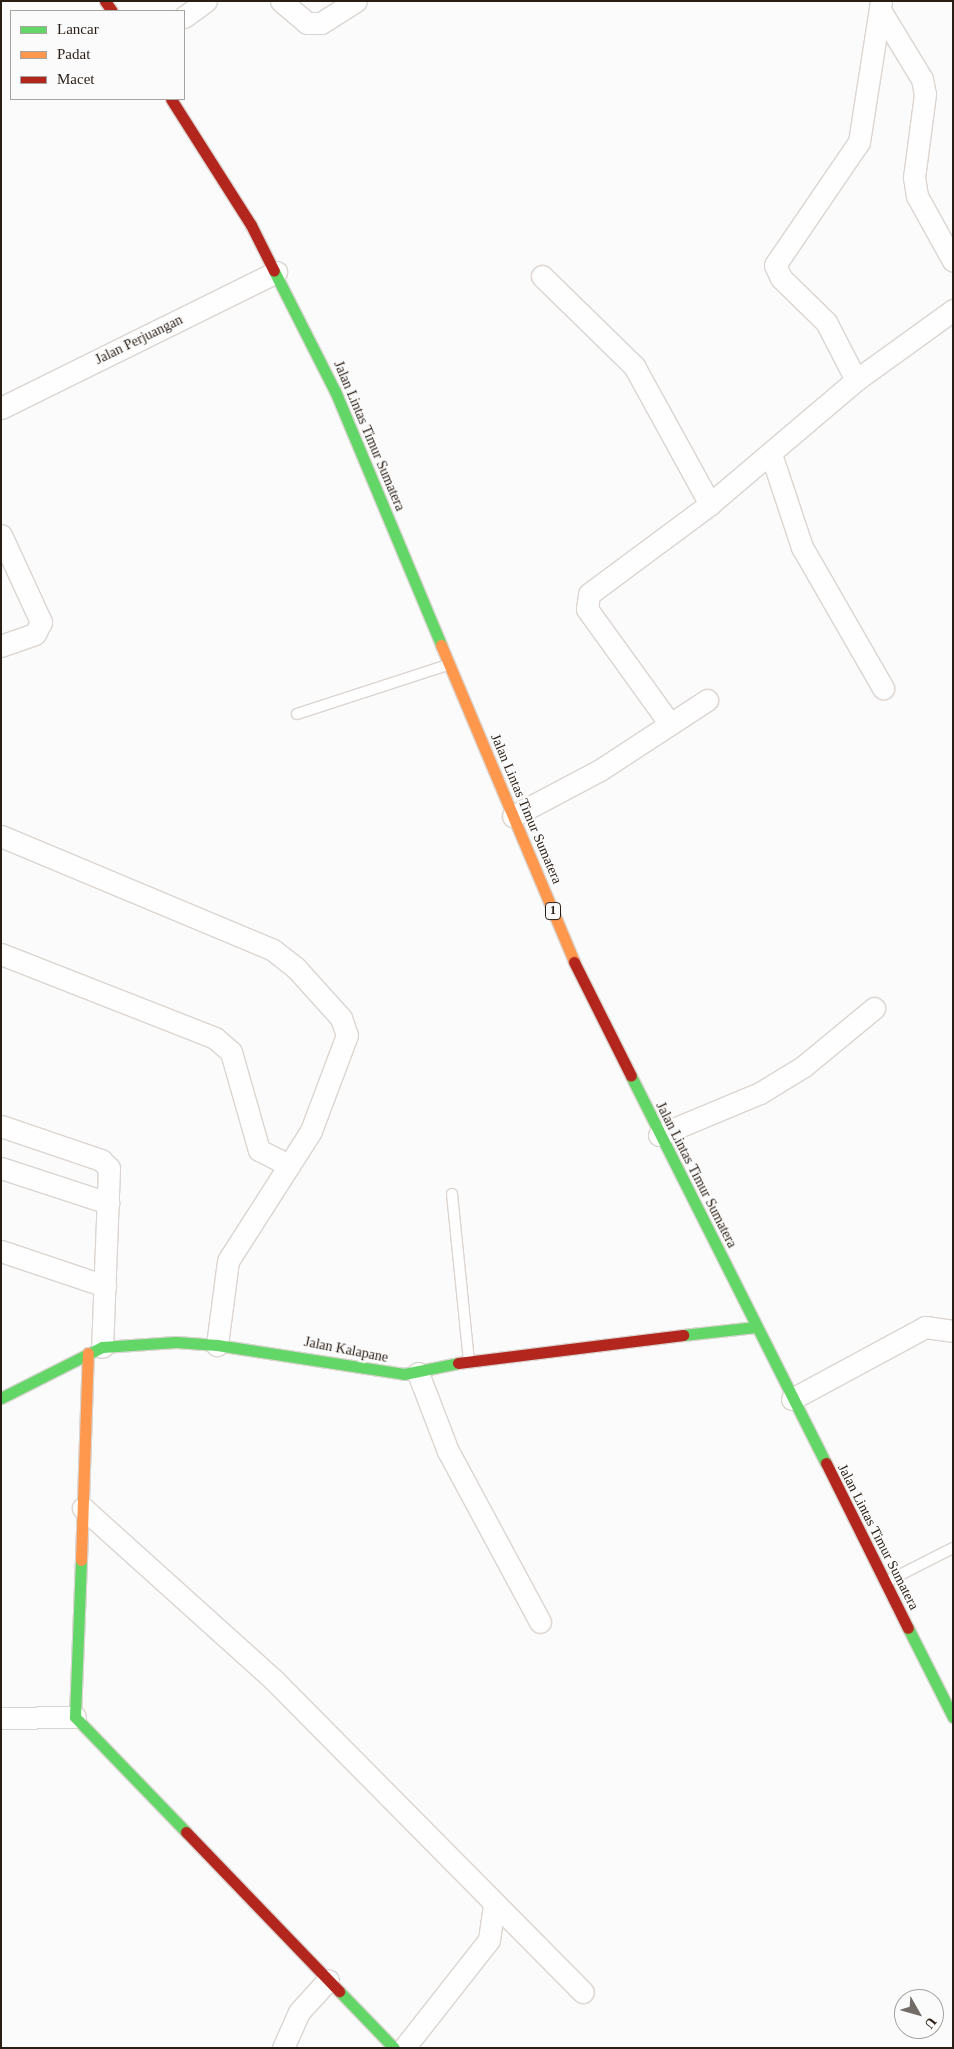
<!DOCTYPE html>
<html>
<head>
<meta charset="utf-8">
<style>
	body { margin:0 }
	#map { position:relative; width:954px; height:2049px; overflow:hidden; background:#fbfbfb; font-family:"Times New Roman",serif }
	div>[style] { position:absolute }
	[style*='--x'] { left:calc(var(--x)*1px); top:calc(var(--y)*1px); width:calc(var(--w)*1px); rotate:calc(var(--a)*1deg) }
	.roads { filter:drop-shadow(1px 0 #dbd5d1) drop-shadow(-1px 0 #dbd5d1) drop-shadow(0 1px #dbd5d1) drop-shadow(0 -1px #dbd5d1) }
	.lane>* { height:10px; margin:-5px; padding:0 5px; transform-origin:5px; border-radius:5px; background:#fefefe }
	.street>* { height:21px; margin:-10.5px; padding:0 10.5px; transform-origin:10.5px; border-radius:10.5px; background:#fefefe }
	.fast>* { height:11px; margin:-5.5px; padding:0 5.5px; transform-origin:5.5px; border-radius:5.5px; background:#63d668 }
	.slow>* { height:11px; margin:-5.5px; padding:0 5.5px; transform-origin:5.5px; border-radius:5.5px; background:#ff974d }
	.jam>* { height:11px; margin:-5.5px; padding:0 5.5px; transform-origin:5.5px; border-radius:5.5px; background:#b3261e }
	span { translate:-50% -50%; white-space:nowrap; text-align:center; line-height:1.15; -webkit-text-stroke:4.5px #fbfbfb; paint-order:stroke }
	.shield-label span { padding:1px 4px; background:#fbfbfb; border:1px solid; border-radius:4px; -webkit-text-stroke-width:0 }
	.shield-label { font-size:12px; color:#291e15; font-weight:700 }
	.street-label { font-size:14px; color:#291e15 }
	.frame { position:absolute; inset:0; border:2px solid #291e15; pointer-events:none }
	.legend { position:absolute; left:10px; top:10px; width:175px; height:90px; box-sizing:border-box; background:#fbfbfb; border:1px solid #a7a39f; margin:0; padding:6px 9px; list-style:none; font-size:15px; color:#291e15 }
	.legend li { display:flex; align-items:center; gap:10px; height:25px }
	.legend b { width:25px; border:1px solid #a7a39f }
	.north { position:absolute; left:894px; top:1989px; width:50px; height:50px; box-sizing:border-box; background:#fbfbfb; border:1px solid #a7a39f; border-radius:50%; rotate:128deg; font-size:14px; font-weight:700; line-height:20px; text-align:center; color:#291e15 }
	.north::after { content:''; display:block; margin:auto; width:18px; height:22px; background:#726b66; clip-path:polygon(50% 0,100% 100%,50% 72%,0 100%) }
</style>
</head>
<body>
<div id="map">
	<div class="roads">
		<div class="lane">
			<i style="--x:297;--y:714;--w:159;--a:-18"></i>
			<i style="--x:452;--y:1194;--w:168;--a:84.2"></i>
			<i style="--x:886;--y:1582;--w:75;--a:-26.9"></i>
		</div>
		<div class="street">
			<i style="--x:281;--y:1;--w:34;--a:40"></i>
			<i style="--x:307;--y:23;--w:14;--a:0"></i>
			<i style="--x:321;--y:23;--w:41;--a:-32.2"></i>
			<i style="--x:880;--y:10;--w:81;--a:58.7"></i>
			<i style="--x:922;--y:79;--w:15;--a:79"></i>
			<i style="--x:925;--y:94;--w:84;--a:97.5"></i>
			<i style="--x:914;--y:177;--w:19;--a:81"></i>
			<i style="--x:917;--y:196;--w:74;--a:61"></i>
			<i style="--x:184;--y:17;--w:27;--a:-36"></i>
			<i style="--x:542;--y:276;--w:129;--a:44.4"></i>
			<i style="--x:634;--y:366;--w:158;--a:61.2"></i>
			<i style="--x:856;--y:380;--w:65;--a:-117.3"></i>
			<i style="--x:826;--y:322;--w:63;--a:-135.6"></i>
			<i style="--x:781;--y:278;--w:14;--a:-115"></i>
			<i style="--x:775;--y:265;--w:149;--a:-55.7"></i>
			<i style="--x:859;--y:142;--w:143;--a:-81.1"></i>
			<i style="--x:1;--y:408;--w:307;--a:-26.3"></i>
			<i style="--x:771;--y:454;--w:98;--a:71.6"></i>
			<i style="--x:802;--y:547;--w:163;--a:60.1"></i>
			<i style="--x:1;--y:535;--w:96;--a:65.3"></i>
			<i style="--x:41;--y:622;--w:13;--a:117"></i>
			<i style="--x:35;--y:634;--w:36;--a:161"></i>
			<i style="--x:670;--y:724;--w:142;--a:-125.8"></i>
			<i style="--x:587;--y:609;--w:15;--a:-82"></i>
			<i style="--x:589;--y:594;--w:151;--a:-36.6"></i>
			<i style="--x:710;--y:504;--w:192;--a:-40.3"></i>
			<i style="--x:856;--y:380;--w:120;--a:-35.8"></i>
			<i style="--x:513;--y:816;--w:98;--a:-27.9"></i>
			<i style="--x:600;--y:770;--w:128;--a:-33.2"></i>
			<i style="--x:1;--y:836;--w:295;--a:22.7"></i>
			<i style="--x:273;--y:950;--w:29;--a:38"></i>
			<i style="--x:296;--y:968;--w:67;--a:48"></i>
			<i style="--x:341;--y:1018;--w:18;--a:71"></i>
			<i style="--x:347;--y:1035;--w:103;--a:110.6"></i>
			<i style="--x:311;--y:1131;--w:154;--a:122.6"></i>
			<i style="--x:228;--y:1261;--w:85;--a:97.5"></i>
			<i style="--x:1;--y:954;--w:230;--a:21.4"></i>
			<i style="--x:215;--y:1038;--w:21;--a:41"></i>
			<i style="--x:231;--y:1052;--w:102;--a:74.1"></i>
			<i style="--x:259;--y:1150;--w:34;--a:27"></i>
			<i style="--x:1;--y:1126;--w:106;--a:18.8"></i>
			<i style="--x:101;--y:1160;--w:11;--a:45"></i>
			<i style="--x:109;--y:1168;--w:179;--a:92.2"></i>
			<i style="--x:659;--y:1135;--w:109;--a:-22.6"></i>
			<i style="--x:760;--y:1093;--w:52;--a:-31.5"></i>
			<i style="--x:804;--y:1066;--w:91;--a:-39.6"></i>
			<i style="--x:1;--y:1168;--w:113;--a:18.1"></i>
			<i style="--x:1;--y:1251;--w:110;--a:18.6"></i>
			<i style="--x:418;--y:1373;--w:84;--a:69"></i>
			<i style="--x:448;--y:1451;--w:194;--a:61.7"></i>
			<i style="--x:792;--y:1399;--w:151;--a:-28.4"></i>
			<i style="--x:925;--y:1327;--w:28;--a:8"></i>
			<i style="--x:83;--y:1508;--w:257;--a:42"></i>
			<i style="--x:274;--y:1680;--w:439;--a:45.3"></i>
			<i style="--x:1;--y:1718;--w:74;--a:-0.8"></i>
			<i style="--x:283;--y:2048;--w:39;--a:-66"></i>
			<i style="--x:299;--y:2012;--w:43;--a:-47.8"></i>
			<i style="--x:404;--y:2048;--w:137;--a:-51.8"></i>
			<i style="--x:489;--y:1940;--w:36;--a:-82"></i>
		</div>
		<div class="fast">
			<i style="--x:274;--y:271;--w:135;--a:63.1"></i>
			<i style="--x:335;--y:391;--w:275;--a:67.3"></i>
			<i style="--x:631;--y:1076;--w:433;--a:63.3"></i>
			<i style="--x:683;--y:1335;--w:73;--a:-6.3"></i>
			<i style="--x:1;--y:1398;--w:113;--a:-26.8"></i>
			<i style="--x:102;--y:1347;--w:74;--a:-3.9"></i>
			<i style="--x:176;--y:1342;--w:41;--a:4.2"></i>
			<i style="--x:217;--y:1345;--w:189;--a:8.8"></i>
			<i style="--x:404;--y:1374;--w:55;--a:-11.5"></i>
			<i style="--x:81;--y:1560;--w:157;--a:92.2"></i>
			<i style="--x:75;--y:1717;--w:160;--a:46"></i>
			<i style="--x:908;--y:1628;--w:100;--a:63.2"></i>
			<i style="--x:339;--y:1991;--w:79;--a:46"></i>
		</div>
		<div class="slow">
			<i style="--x:441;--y:645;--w:344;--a:67.2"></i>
			<i style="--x:81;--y:1560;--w:207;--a:-88.1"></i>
		</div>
		<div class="jam">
			<i style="--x:105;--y:1;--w:12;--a:55"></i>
			<i style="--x:171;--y:99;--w:149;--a:57.6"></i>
			<i style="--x:251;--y:225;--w:51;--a:63.4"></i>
			<i style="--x:574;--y:962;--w:127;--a:63.4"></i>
			<i style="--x:458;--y:1363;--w:227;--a:-7.1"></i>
			<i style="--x:826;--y:1463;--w:184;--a:63.6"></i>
			<i style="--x:186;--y:1832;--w:221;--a:46.1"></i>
		</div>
	</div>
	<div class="shield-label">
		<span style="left:553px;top:911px">1</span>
	</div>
	<div class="street-label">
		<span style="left:139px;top:340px;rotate:-26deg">Jalan Perjuangan</span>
		<span style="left:369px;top:436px;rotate:67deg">Jalan Lintas Timur Sumatera</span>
		<span style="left:526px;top:809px;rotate:67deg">Jalan Lintas Timur Sumatera</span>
		<span style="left:696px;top:1175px;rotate:63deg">Jalan Lintas Timur Sumatera</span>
		<span style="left:346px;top:1350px;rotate:11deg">Jalan Kalapane</span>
		<span style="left:878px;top:1537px;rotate:63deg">Jalan Lintas Timur Sumatera</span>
	</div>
	<div class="frame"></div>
	<ul class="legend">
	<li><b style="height:6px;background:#63d668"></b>Lancar</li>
	<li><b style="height:6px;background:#ff974d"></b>Padat</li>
	<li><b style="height:6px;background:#b3261e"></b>Macet</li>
	</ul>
	<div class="north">U</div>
</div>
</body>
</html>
